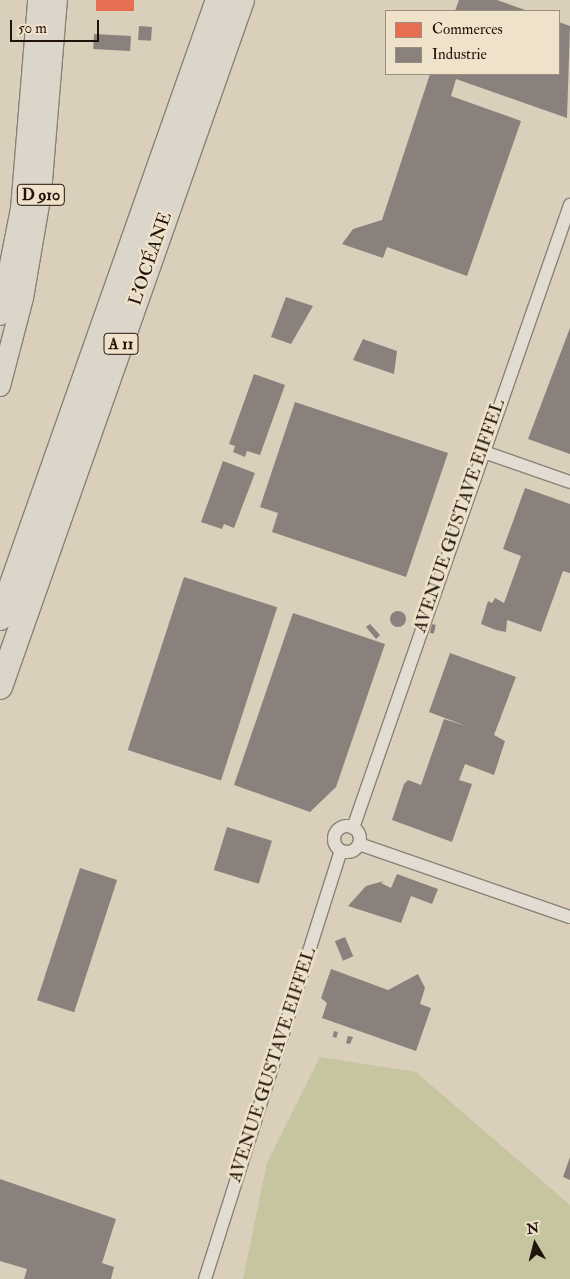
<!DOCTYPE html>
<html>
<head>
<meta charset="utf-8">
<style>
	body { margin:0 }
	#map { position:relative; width:570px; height:1279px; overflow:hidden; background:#d9cfbb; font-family:"IM FELL Double Pica",serif }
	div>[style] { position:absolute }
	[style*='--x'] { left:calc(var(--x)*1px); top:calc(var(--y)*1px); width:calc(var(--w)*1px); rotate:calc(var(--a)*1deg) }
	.green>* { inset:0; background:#c6c5a0 }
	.shops>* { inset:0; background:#e76f51; transform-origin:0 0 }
	.industry>* { inset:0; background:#8a817c; transform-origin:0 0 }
	.round { border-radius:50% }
	.roads { filter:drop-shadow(1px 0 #898276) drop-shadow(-1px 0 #898276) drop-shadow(0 1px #898276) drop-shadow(0 -1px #898276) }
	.minor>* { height:12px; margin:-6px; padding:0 6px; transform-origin:6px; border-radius:6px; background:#e2dcd2 }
	.minor>.ring { margin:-6px; padding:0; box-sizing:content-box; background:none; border:12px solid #e2dcd2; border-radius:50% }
	.primary>* { height:20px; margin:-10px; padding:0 10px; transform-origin:10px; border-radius:10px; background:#dcd6ca }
	.motorway>* { height:24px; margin:-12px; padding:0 12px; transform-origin:12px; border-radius:12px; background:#dcd6ca }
	span { translate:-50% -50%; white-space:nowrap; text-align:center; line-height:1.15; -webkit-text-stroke:5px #efe2ca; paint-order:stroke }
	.shield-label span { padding:1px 4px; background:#efe2ca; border:1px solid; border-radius:4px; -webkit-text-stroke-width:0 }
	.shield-label { font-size:16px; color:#21120c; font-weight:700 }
	.street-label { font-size:18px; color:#21120c }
	.legend { position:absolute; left:385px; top:10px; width:175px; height:65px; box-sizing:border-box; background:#efe2ca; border:1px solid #9d8f7e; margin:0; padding:6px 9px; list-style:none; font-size:15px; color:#21120c }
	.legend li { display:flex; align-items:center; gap:10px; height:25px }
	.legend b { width:25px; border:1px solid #9d8f7e }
	.north { position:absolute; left:510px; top:1219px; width:50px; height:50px; -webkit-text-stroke:4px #efe2ca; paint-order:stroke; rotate:352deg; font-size:14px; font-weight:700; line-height:20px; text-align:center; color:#21120c }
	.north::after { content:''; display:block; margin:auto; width:18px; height:22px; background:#21120c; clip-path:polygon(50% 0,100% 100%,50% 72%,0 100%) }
	.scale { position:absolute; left:10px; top:20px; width:89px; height:22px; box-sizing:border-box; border:2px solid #21120c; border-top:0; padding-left:6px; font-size:15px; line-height:18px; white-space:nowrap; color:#21120c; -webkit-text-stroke:4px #efe2ca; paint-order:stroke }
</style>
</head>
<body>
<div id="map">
	<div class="green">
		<i style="clip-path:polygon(320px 1057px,416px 1072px,570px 1205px,570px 1279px,243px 1279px,267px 1163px)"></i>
	</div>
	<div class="shops">
		<i style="left:96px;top:0;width:38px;height:11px"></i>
	</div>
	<div class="industry">
		<i style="clip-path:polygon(459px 0,497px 0,528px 11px,455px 11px)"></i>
		<i style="clip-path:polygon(559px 22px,570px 26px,567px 118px,456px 79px,451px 96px,521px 121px,467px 276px,387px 247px,383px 258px,342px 244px,353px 229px,382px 220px,430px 74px,559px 74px)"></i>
		<i style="left:139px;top:26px;width:13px;height:14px;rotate:4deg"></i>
		<i style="left:94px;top:34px;width:37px;height:15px;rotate:3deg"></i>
		<i style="clip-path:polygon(286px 297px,313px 306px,291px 344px,271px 337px)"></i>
		<i style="clip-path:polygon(570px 328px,570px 454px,528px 439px)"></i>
		<i style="clip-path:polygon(363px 339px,397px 351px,394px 374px,353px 360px)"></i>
		<i style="clip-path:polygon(254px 374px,285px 385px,260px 455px,247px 451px,245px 457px,233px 452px,235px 446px,229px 444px)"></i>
		<i style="clip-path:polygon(295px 402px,448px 453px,406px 577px,272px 532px,278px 513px,260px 507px)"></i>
		<i style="clip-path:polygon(223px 461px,255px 473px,234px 528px,224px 524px,222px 529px,201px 522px)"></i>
		<i style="clip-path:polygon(525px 488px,570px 504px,570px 573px,563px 571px,541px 632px,507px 620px,506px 632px,496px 630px,481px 624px,488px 601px,492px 603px,495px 598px,504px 603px,521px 556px,503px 549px)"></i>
		<i style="left:184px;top:577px;width:98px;height:182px;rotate:18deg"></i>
		<i class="round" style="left:390px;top:611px;width:16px;height:16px"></i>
		<i style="clip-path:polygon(293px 613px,385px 644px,336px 787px,310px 812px,234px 785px)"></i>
		<i style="clip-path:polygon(370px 624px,380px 635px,376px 639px,366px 627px)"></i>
		<i style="left:432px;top:624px;width:4px;height:9px;rotate:14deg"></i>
		<i style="clip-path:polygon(450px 653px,516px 677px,494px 735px,505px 741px,494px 775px,465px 764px,459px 780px,472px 784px,452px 842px,392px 820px,404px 784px,408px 780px,421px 785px,444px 719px,466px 726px,429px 712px)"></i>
		<i style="left:227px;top:827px;width:47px;height:45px;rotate:17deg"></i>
		<i style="left:80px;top:868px;width:39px;height:139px;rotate:18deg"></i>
		<i style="clip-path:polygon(397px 874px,438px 889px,432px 904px,411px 896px,401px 923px,348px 906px,366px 886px,384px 881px,381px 883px,391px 888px)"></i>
		<i style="left:345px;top:937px;width:21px;height:11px;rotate:67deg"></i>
		<i style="clip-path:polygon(331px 969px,388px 990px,418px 974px,425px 988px,420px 1004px,431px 1008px,416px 1051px,322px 1018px,327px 1003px,321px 998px)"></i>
		<i style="left:334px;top:1031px;width:4px;height:6px;rotate:14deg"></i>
		<i style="clip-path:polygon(348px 1036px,353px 1037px,350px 1044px,346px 1043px)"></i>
		<i style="clip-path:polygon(570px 1157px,570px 1180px,563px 1177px)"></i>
		<i style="clip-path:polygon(0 1179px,116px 1219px,102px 1263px,114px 1267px,111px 1279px,24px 1279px,27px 1269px,0 1261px)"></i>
	</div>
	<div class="roads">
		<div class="minor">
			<i style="--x:481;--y:451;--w:94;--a:19.2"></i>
			<i class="ring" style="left:334px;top:826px;width:14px;height:14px"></i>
			<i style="--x:353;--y:828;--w:660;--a:-70.8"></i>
			<i style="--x:359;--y:844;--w:223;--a:19.1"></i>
			<i style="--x:205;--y:1279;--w:449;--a:-72.4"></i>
		</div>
		<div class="primary">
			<i style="--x:0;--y:315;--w:108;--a:-78.8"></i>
			<i style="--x:21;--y:209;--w:210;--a:-85.3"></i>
			<i style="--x:0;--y:386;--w:91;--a:-75.4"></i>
			<i style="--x:23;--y:298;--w:107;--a:-80.3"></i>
			<i style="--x:41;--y:193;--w:194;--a:-85.3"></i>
		</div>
		<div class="motorway">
			<i style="--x:0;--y:618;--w:655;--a:-70.57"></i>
			<i style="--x:0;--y:687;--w:728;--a:-70.59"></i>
		</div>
	</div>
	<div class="shield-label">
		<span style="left:41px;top:195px">D 910</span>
		<span style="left:121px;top:344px">A 11</span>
	</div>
	<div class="street-label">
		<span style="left:151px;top:259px;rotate:-71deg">L’OCÉANE</span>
		<span style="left:460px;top:516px;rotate:-71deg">AVENUE GUSTAVE EIFFEL</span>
		<span style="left:273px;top:1065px;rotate:-72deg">AVENUE GUSTAVE EIFFEL</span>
	</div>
	<ul class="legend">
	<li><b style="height:14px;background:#e76f51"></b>Commerces</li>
	<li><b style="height:14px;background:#8a817c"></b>Industrie</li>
	</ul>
	<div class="north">N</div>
	<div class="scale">50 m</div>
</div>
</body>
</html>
